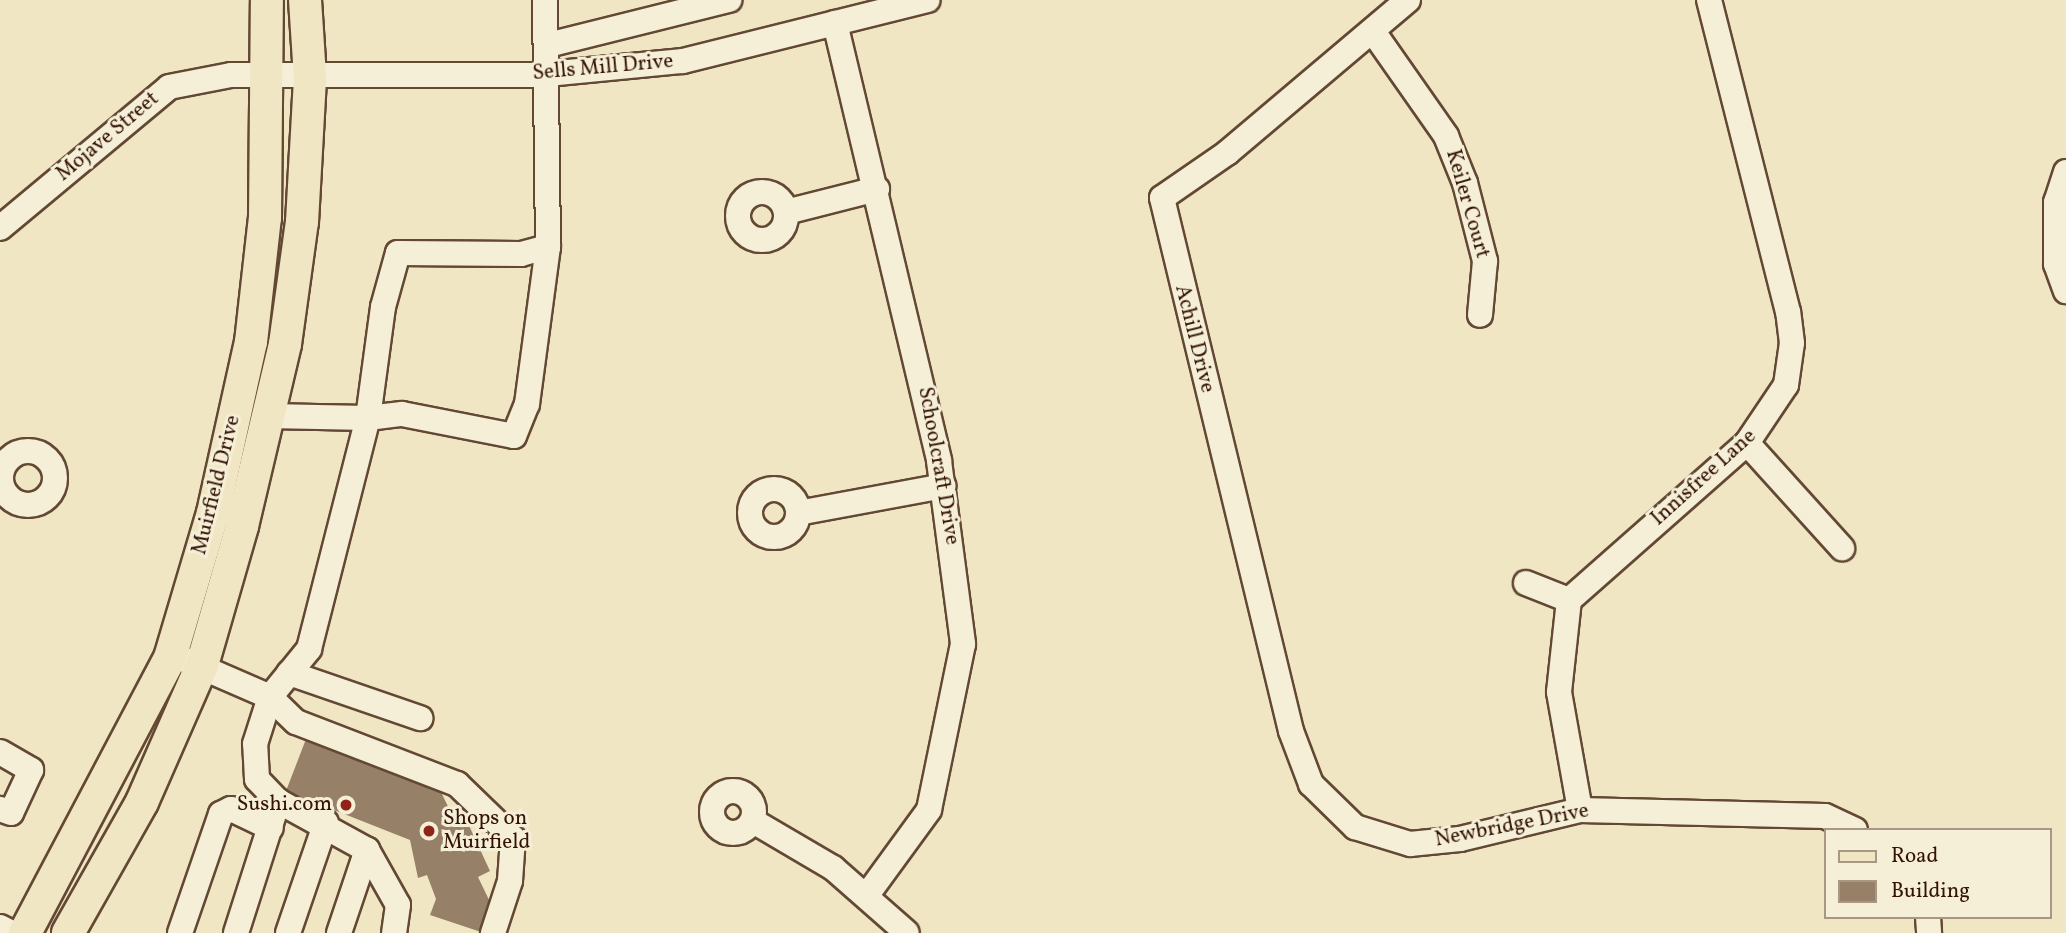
<!DOCTYPE html>
<html>
<head>
<meta charset="utf-8">
<style>
	body { margin:0 }
	#map { position:relative; width:2066px; height:933px; overflow:hidden; background:#f0e6c3; font-family:Vollkorn,serif }
	div>[style] { position:absolute }
	[style*='--x'] { left:calc(var(--x)*1px); top:calc(var(--y)*1px); width:calc(var(--w)*1px); rotate:calc(var(--a)*1deg) }
	.building>* { inset:0; background:#968168 }
	.roads { filter:drop-shadow(2px 0 #634834) drop-shadow(-2px 0 #634834) drop-shadow(0 2px #634834) drop-shadow(0 -2px #634834) }
	.minor>* { height:24px; margin:-12px; padding:0 12px; transform-origin:12px; border-radius:12px; background:#f5efd8 }
	.minor>.ring { margin:-12px; padding:0; box-sizing:content-box; background:none; border:24px solid #f5efd8; border-radius:50% }
	.major>* { height:32px; margin:-16px; padding:0 16px; transform-origin:16px; border-radius:16px; background:#f0e6c3 }
	.dots>* { width:19px; height:19px; translate:-50% -50%; box-sizing:border-box; border:4px solid #f5efd8; border-radius:50% }
	span { translate:-50% -50%; white-space:nowrap; text-align:center; line-height:1.15; -webkit-text-stroke:6px #f5efd8; paint-order:stroke }
	.street-label { font-size:21px; color:#341305 }
	.poi-label { font-size:21px; color:#341305 }
	.right { translate:-100% -50%; text-align:right }
	.left { translate:0 -50%; text-align:left }
	.legend { position:absolute; left:1824px; top:828px; width:228px; height:91px; box-sizing:border-box; background:#f5efd8; border:2px solid #a89784; margin:0; padding:9px 12px; list-style:none; font-size:21px; color:#341305 }
	.legend li { display:flex; align-items:center; gap:14px; height:35px }
	.legend b { width:35px; border:2px solid #a89784 }
</style>
</head>
<body>
<div id="map">
	<div class="building">
		<i style="clip-path:polygon(306px 739px,441px 792px,455px 821px,465px 817px,490px 871px,478px 877px,491px 904px,481px 932px,430px 915px,436px 899px,427px 875px,418px 878px,410px 840px,286px 791px)"></i>
	</div>
	<div class="roads">
		<div class="minor">
			<i style="--x:1408;--y:0;--w:237;--a:139.8"></i>
			<i style="--x:1227;--y:153;--w:79;--a:145.3"></i>
			<i style="--x:1162;--y:198;--w:548;--a:76.39"></i>
			<i style="--x:1291;--y:731;--w:57;--a:69.3"></i>
			<i style="--x:1311;--y:784;--w:62;--a:44.3"></i>
			<i style="--x:1355;--y:827;--w:58;--a:17.2"></i>
			<i style="--x:1410;--y:844;--w:50;--a:-5.7"></i>
			<i style="--x:1460;--y:839;--w:123;--a:-13.6"></i>
			<i style="--x:1580;--y:810;--w:245;--a:1.4"></i>
			<i style="--x:1825;--y:816;--w:33;--a:25"></i>
			<i style="--x:835;--y:23;--w:450;--a:76.6"></i>
			<i style="--x:939;--y:461;--w:185;--a:82.5"></i>
			<i style="--x:963;--y:644;--w:169;--a:101.6"></i>
			<i style="--x:929;--y:810;--w:105;--a:126.1"></i>
			<i style="--x:1374;--y:33;--w:126;--a:55"></i>
			<i style="--x:1446;--y:136;--w:51;--a:68"></i>
			<i style="--x:1465;--y:183;--w:81;--a:75.6"></i>
			<i style="--x:1485;--y:261;--w:54;--a:95.3"></i>
			<i style="--x:548;--y:45;--w:187;--a:-14"></i>
			<i style="--x:2066;--y:172;--w:32;--a:108"></i>
			<i style="--x:2056;--y:202;--w:62;--a:90"></i>
			<i style="--x:2056;--y:264;--w:29;--a:70"></i>
			<i class="ring" style="left:738px;top:192px;width:24px;height:24px"></i>
			<i style="--x:786;--y:212;--w:94;--a:-14.2"></i>
			<i style="--x:0;--y:228;--w:220;--a:-39.8"></i>
			<i style="--x:169;--y:87;--w:63;--a:-11"></i>
			<i style="--x:231;--y:75;--w:306;--a:0"></i>
			<i style="--x:537;--y:75;--w:147;--a:-5.5"></i>
			<i style="--x:683;--y:61;--w:252;--a:-14"></i>
			<i style="--x:268;--y:416;--w:100;--a:1.1"></i>
			<i style="--x:368;--y:418;--w:112;--a:-82.3"></i>
			<i style="--x:383;--y:307;--w:56;--a:-74.5"></i>
			<i style="--x:398;--y:253;--w:123;--a:0.5"></i>
			<i style="--x:521;--y:254;--w:28;--a:-15"></i>
			<i style="--x:548;--y:247;--w:247;--a:-90.7"></i>
			<i style="--x:1747;--y:443;--w:142;--a:47.9"></i>
			<i class="ring" style="left:1px;top:451px;width:30px;height:30px"></i>
			<i class="ring" style="left:750px;top:489px;width:24px;height:24px"></i>
			<i style="--x:798;--y:513;--w:148;--a:-10.5"></i>
			<i style="--x:1526;--y:583;--w:46;--a:21.6"></i>
			<i style="--x:185;--y:660;--w:93;--a:23.5"></i>
			<i style="--x:270;--y:697;--w:36;--a:44"></i>
			<i style="--x:296;--y:722;--w:173;--a:21.1"></i>
			<i style="--x:457;--y:784;--w:78;--a:44"></i>
			<i style="--x:513;--y:838;--w:43;--a:94"></i>
			<i style="--x:510;--y:881;--w:55;--a:108.1"></i>
			<i style="--x:289;--y:673;--w:139;--a:19"></i>
			<i style="--x:0;--y:752;--w:36;--a:30"></i>
			<i style="--x:31;--y:770;--w:47;--a:114.9"></i>
			<i style="--x:11;--y:813;--w:12;--a:-160"></i>
			<i class="ring" style="left:712px;top:791px;width:18px;height:18px"></i>
			<i style="--x:278;--y:801;--w:102;--a:28.8"></i>
			<i style="--x:367;--y:850;--w:63;--a:60.6"></i>
			<i style="--x:398;--y:905;--w:28;--a:98"></i>
			<i style="--x:1580;--y:810;--w:120;--a:-100.1"></i>
			<i style="--x:1559;--y:692;--w:93;--a:-83.8"></i>
			<i style="--x:1569;--y:600;--w:237;--a:-41.4"></i>
			<i style="--x:1747;--y:443;--w:70;--a:-56.1"></i>
			<i style="--x:1786;--y:385;--w:42;--a:-81.9"></i>
			<i style="--x:1792;--y:343;--w:31;--a:-97"></i>
			<i style="--x:1788;--y:312;--w:322;--a:-104.2"></i>
			<i style="--x:753;--y:821;--w:93;--a:30.4"></i>
			<i style="--x:833;--y:868;--w:98;--a:41.3"></i>
			<i style="--x:1928;--y:917;--w:16;--a:86"></i>
			<i style="--x:0;--y:927;--w:13;--a:27"></i>
			<i style="--x:180;--y:933;--w:126;--a:-71"></i>
			<i style="--x:221;--y:814;--w:11;--a:-27"></i>
			<i style="--x:231;--y:809;--w:44;--a:25.4"></i>
			<i style="--x:236;--y:933;--w:139;--a:-72.3"></i>
			<i style="--x:278;--y:801;--w:30;--a:-134"></i>
			<i style="--x:257;--y:779;--w:35;--a:-93"></i>
			<i style="--x:255;--y:744;--w:49;--a:-72.3"></i>
			<i style="--x:270;--y:697;--w:62;--a:-50.9"></i>
			<i style="--x:309;--y:649;--w:238;--a:-75.7"></i>
			<i style="--x:368;--y:418;--w:34;--a:-7"></i>
			<i style="--x:402;--y:414;--w:114;--a:11.1"></i>
			<i style="--x:514;--y:436;--w:35;--a:-68"></i>
			<i style="--x:527;--y:404;--w:158;--a:-82.4"></i>
			<i style="--x:288;--y:933;--w:117;--a:-71.1"></i>
			<i style="--x:339;--y:933;--w:88;--a:-71.4"></i>
		</div>
		<div class="major">
			<i style="--x:25;--y:933;--w:311;--a:-62.2"></i>
			<i style="--x:170;--y:658;--w:151;--a:-73.5"></i>
			<i style="--x:213;--y:513;--w:175;--a:-77.5"></i>
			<i style="--x:251;--y:342;--w:125;--a:-83.6"></i>
			<i style="--x:265;--y:218;--w:218;--a:-89.5"></i>
			<i style="--x:68;--y:933;--w:150;--a:-60.5"></i>
			<i style="--x:142;--y:802;--w:150;--a:-66.3"></i>
			<i style="--x:202;--y:665;--w:145;--a:-73.9"></i>
			<i style="--x:242;--y:526;--w:187;--a:-76.7"></i>
			<i style="--x:285;--y:344;--w:123;--a:-82.1"></i>
			<i style="--x:302;--y:222;--w:145;--a:-86.8"></i>
			<i style="--x:310;--y:77;--w:77;--a:-93.7"></i>
		</div>
	</div>
	<div class="dots">
		<i style="left:346px;top:805px;background:#8f2418"></i>
		<i style="left:429px;top:831px;background:#8f2418"></i>
	</div>
	<div class="street-label">
		<span style="left:603px;top:68px;rotate:-5deg">Sells Mill Drive</span>
		<span style="left:108px;top:137px;rotate:-40deg">Mojave Street</span>
		<span style="left:1467px;top:204px;rotate:74deg">Keiler Court</span>
		<span style="left:1194px;top:339px;rotate:76deg">Achill Drive</span>
		<span style="left:938px;top:466px;rotate:80deg">Schoolcraft Drive</span>
		<span style="left:1704px;top:478px;rotate:-42deg">Innisfree Lane</span>
		<span style="left:217px;top:485px;rotate:-76deg">Muirfield Drive</span>
		<span style="left:1512px;top:826px;rotate:-11deg">Newbridge Drive</span>
	</div>
	<div class="poi-label">
		<span class="right" style="left:332px;top:805px">Sushi.com</span>
		<span class="left" style="left:443px;top:831px">Shops on<br>Muirfield</span>
	</div>
	<ul class="legend">
	<li><b style="height:9px;background:#f0e6c3"></b>Road</li>
	<li><b style="height:19px;background:#968168"></b>Building</li>
	</ul>
</div>
</body>
</html>
